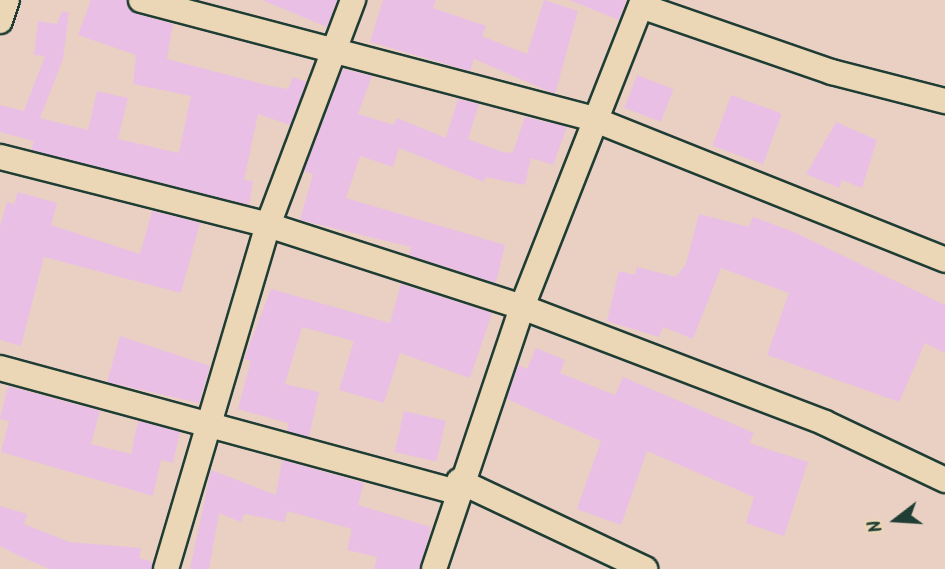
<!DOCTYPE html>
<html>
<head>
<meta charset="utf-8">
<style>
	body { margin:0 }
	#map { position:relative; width:945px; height:569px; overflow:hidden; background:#ead0c3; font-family:Kalam,sans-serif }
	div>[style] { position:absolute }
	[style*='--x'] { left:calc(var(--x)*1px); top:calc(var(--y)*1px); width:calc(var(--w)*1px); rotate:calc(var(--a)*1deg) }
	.building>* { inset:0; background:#e9bfe5; transform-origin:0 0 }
	.roads { filter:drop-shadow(2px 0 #1f3d34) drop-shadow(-2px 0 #1f3d34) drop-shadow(0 2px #1f3d34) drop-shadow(0 -2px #1f3d34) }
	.minor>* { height:24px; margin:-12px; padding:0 12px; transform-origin:12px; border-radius:12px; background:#ebd7b5 }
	span { translate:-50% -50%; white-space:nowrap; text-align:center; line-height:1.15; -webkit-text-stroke:6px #ebd7b5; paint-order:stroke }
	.north { position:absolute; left:861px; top:485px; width:70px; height:70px; -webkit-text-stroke:5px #ebd7b5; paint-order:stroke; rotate:253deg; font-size:19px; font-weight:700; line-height:28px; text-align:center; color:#1f3d34 }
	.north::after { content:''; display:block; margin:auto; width:24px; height:32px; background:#1f3d34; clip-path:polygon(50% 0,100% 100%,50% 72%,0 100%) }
</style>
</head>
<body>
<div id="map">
	<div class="building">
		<i style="clip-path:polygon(91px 0,127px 0,137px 14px,173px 24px,167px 59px,266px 85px,288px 89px,293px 77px,306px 82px,290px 125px,258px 114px,244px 180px,253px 181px,249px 205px,31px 150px,34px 141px,0 132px,0 105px,24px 111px,45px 56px,34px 55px,38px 21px,57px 24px,62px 11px,69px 13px,63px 59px,40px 118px,88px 130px,97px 91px,128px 98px,118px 139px,179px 153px,191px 96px,133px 84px,136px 55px,78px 35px)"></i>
		<i style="clip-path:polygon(262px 0,337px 0,327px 27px)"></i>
		<i style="clip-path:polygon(383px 0,436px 0,433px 8px,486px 26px,482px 36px,527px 54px,544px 0,578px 11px,555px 94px,474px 59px,470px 71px,370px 42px)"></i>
		<i style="clip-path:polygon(569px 0,626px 0,619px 20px)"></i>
		<i style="clip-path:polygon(343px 69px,372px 76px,358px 114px,394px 125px,397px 118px,446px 138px,458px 99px,479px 104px,468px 139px,505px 153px,513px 152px,525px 117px,567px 127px,553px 165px,531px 158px,525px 185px,486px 177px,484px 182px,399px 148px,393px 167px,360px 156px,346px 198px,505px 245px,496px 283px,409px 255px,411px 247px,300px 220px,313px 174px,304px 171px)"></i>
		<i style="left:637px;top:75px;width:39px;height:35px;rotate:21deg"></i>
		<i style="left:731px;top:95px;width:54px;height:54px;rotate:20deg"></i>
		<i style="clip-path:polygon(836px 122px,877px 140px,862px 188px,842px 180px,839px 188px,806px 174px)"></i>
		<i style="clip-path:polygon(18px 192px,57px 203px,51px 225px,140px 254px,152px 211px,200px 223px,181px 293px,44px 257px,21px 346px,0 340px,0 227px,7px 202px,14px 204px)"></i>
		<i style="clip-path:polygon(699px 214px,749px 227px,753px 217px,794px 232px,945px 305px,945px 353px,925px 343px,899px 402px,767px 355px,789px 293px,721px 268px,693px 339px,663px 327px,659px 337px,607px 321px,619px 271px,635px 275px,637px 267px,676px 277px,686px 264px)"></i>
		<i style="clip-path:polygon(401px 284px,492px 313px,470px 378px,400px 353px,384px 403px,339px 390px,354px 341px,302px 327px,285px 384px,319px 392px,309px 437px,287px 431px,288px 423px,238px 409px,251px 361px,244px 359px,271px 289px,390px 323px)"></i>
		<i style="clip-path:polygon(120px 336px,210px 366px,199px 403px,107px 382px)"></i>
		<i style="clip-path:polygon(536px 348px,565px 360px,560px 373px,615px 395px,623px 377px,754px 433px,749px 443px,808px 462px,784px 536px,746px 523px,754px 497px,647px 451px,621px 525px,577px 509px,601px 441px,507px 399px,518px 365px,527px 369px)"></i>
		<i style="clip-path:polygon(8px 386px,100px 411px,91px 444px,131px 454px,138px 421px,180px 432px,173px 463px,161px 460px,153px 496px,1px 452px,9px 421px,0 419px)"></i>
		<i style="left:404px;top:411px;width:43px;height:42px;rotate:13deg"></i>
		<i style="clip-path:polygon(282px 460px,364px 483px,358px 505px,431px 527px,420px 569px,374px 569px,377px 557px,347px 550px,352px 529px,287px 511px,285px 522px,244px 514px,241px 522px,219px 513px,209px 569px,190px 569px,211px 470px,276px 495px)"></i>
		<i style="clip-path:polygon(0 506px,27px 514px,24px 524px,69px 542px,141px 548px,139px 558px,153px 562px,152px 569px,50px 569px,19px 556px,0 546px)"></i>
	</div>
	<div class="roads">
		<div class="minor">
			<i style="--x:141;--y:0;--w:467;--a:14.7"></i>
			<i style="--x:593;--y:119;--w:379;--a:21.8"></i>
			<i style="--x:641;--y:6;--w:202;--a:19.1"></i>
			<i style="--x:832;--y:72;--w:117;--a:14.4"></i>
			<i style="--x:0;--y:21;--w:22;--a:-72"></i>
			<i style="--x:0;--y:157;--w:276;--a:14.2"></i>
			<i style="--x:268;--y:225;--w:267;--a:17.9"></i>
			<i style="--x:522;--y:307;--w:324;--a:20.9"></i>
			<i style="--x:825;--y:423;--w:133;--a:25.4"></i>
			<i style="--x:0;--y:368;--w:472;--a:15.2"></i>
			<i style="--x:459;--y:481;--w:206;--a:25.3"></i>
			<i style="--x:166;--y:569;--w:359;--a:-73.5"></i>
			<i style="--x:268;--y:225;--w:241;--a:-69.3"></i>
			<i style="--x:434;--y:569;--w:276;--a:-71.4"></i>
			<i style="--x:522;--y:307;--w:330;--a:-68.5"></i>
		</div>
	</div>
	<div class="north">N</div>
</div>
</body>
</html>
